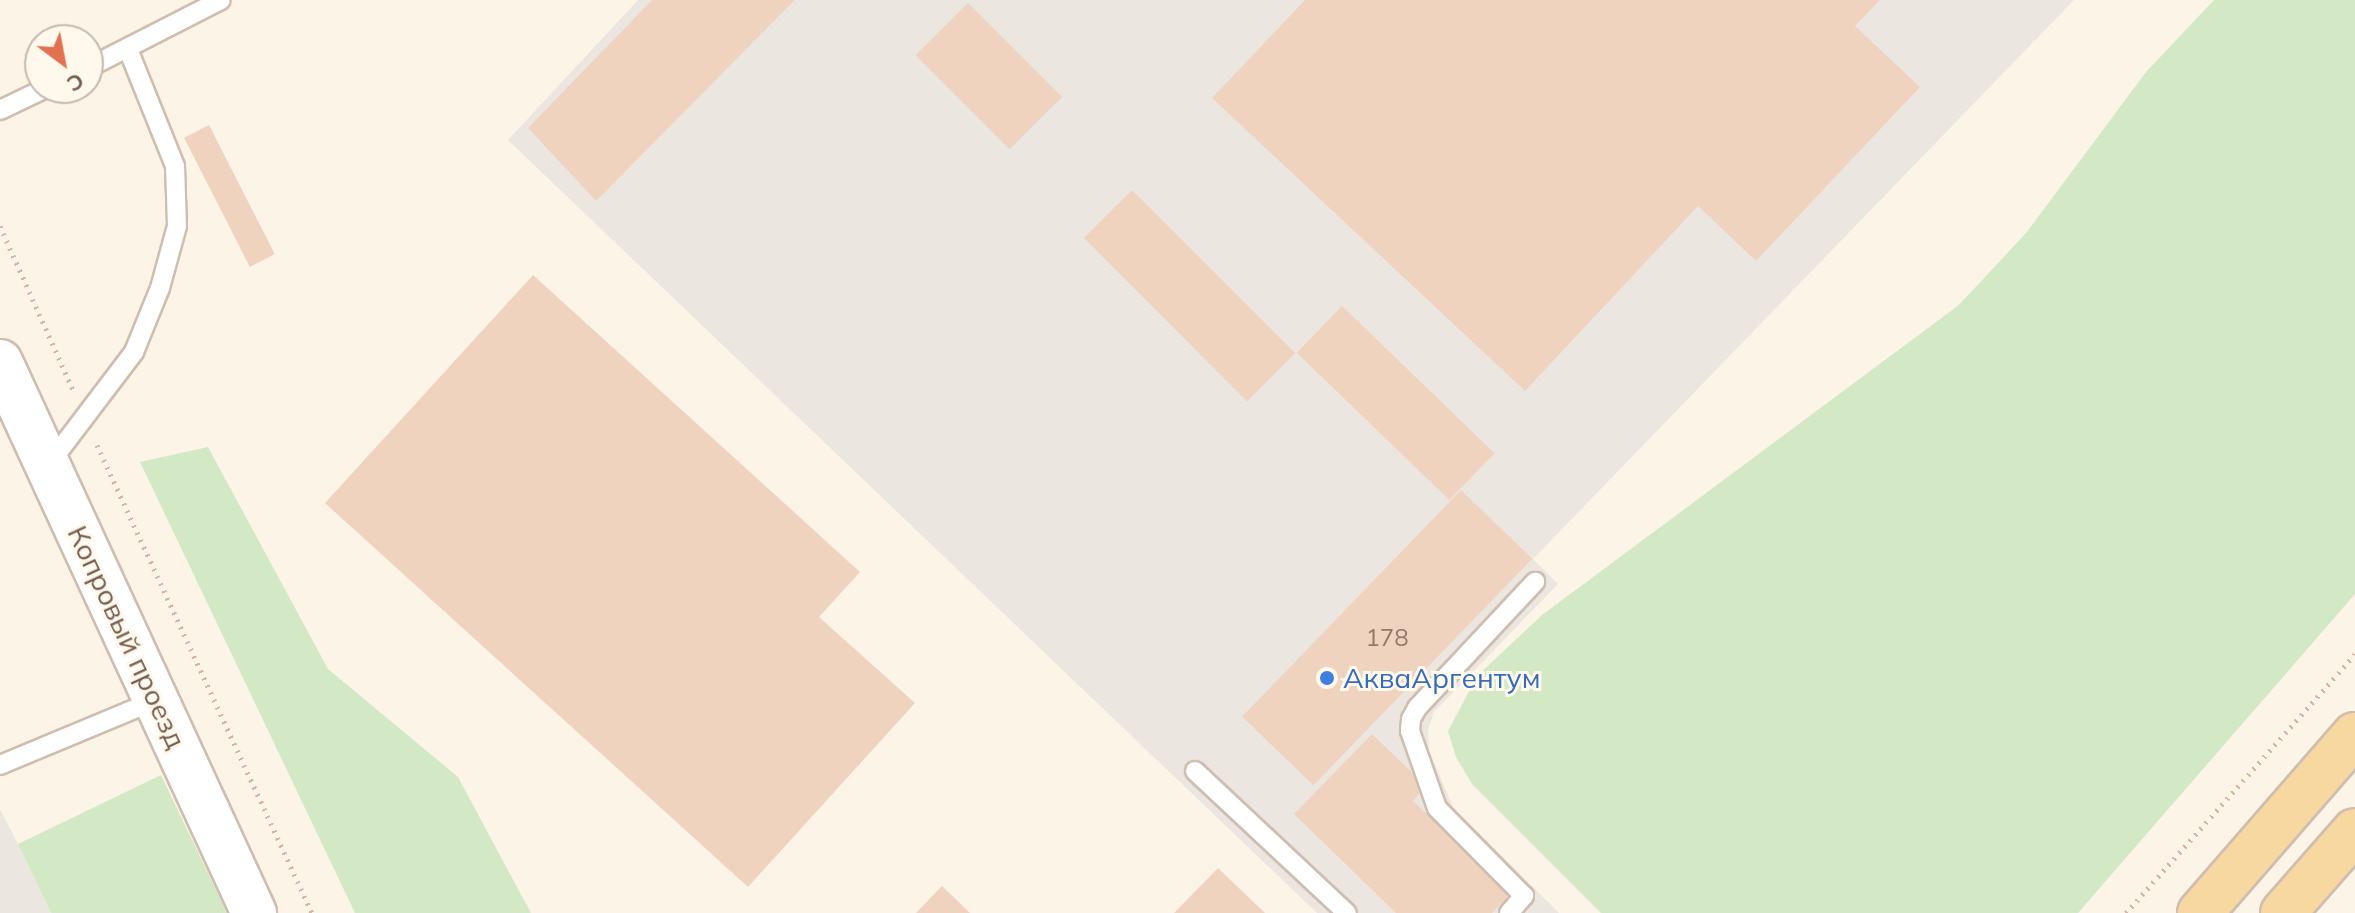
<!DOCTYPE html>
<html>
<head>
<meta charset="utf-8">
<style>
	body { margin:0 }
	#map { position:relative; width:2355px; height:913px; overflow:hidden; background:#fcf4e6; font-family:Mulish,sans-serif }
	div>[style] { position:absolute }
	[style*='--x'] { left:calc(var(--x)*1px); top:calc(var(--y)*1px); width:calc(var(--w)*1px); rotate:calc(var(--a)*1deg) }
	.industrial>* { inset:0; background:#ece6e0 }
	.green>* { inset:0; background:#d3e9c5 }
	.building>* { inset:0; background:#f0d3bf; transform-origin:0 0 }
	.path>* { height:5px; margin-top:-2.5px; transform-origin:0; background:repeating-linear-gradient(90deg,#d5b6a2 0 2px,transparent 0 8px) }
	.roads { filter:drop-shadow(2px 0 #cfbeb0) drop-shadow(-2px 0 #cfbeb0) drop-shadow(0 2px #cfbeb0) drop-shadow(0 -2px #cfbeb0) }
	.service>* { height:18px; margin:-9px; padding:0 9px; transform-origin:9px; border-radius:9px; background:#fff }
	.secondary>* { height:44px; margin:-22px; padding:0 22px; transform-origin:22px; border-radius:22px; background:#fff }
	.primary>* { height:44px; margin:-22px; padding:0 22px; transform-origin:22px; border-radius:22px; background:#f8d8a1 }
	.dots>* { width:22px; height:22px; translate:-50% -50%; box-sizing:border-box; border:4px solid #fef8ed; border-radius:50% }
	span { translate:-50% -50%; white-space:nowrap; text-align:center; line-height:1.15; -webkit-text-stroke:6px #fef8ed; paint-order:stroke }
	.number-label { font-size:24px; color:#937969 }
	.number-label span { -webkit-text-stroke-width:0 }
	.street-label { font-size:28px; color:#745b4c }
	.shop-label { font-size:28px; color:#366cbe }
	.left { translate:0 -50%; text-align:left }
	.north { position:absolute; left:24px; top:24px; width:80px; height:80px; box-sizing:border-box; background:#fef8ed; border:2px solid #c7b9ad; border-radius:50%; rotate:148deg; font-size:22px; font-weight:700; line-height:32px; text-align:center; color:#745b4c }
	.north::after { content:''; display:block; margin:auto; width:28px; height:36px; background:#e27150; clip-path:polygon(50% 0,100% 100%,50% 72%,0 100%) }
</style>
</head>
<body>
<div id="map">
	<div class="industrial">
		<i style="clip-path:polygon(638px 0,2074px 0,1533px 559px,1558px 584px,1434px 712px,1428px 731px,1429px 751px,1454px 809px,1559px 913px,1317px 913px,508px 140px)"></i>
		<i style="clip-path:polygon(0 809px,18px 844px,51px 913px,0 913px)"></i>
	</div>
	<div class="green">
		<i style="clip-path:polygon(2214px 0,2355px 0,2355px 594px,2078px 913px,1601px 913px,1472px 784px,1456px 757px,1448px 731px,1477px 676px,1542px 615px,1959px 305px,2026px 233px,2146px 72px)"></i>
		<i style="clip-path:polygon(208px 447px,328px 669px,458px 777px,531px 913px,355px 913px,140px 462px)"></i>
		<i style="clip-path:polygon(161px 775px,227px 913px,51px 913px,18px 844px)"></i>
	</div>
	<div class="building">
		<i style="clip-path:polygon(652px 0,795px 0,596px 201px,528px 128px)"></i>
		<i style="clip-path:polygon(1305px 0,1880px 0,1855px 26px,1920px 87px,1756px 261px,1698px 206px,1525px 391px,1212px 98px)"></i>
		<i style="left:968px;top:3px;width:133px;height:74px;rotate:45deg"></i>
		<i style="left:209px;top:125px;width:145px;height:28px;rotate:63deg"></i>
		<i style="left:1132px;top:190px;width:231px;height:68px;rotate:45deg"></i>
		<i style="clip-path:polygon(533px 275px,860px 572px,819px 617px,915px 703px,748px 887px,325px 503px)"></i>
		<i style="left:1342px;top:306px;width:212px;height:65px;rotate:44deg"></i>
		<i style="left:1461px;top:490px;width:99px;height:315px;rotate:44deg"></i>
		<i style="clip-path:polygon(1372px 734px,1426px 786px,1413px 801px,1510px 894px,1492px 913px,1396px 913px,1294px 814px)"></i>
		<i style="clip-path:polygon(1218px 868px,1265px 913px,1174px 913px)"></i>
		<i style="clip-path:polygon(942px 886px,970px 913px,916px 913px)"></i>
	</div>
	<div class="path">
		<i style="--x:0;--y:226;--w:182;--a:66"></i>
		<i style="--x:97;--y:445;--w:515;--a:65.33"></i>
		<i style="--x:2126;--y:913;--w:346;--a:-48.5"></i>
	</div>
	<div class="roads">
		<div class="service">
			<i style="--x:88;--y:68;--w:149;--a:-27.1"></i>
			<i style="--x:0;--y:110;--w:51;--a:-25.6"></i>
			<i style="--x:49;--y:464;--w:141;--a:-52.8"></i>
			<i style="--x:134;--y:352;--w:69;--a:-67.9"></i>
			<i style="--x:160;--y:288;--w:64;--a:-74.7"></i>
			<i style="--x:177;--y:226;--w:60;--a:-91.9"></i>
			<i style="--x:175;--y:166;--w:126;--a:-111.9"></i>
			<i style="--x:0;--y:765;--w:169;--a:-22.6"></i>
			<i style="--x:1195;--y:771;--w:208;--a:43.1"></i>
			<i style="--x:1509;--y:913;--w:23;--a:-49"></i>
			<i style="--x:1524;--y:896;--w:124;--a:-134.7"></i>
			<i style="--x:1437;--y:808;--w:82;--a:-109.3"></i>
			<i style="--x:1410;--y:731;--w:12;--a:-85"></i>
			<i style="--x:1411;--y:719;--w:13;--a:-61"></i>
			<i style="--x:1417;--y:708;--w:173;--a:-46.9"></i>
		</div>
		<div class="secondary">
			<i style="--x:0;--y:362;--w:607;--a:65.25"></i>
		</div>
		<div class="primary">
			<i style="--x:2200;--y:913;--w:236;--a:-49"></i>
			<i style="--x:2283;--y:913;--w:109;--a:-48.7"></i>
		</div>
	</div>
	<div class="dots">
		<i style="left:1327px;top:678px;background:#3f7fe0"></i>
	</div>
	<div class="number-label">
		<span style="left:1387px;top:638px">178</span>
	</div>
	<div class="street-label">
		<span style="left:127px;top:637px;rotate:65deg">Копровый проезд</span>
	</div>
	<div class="shop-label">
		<span class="left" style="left:1343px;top:678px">АкваАргентум</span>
	</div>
	<div class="north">С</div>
</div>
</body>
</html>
